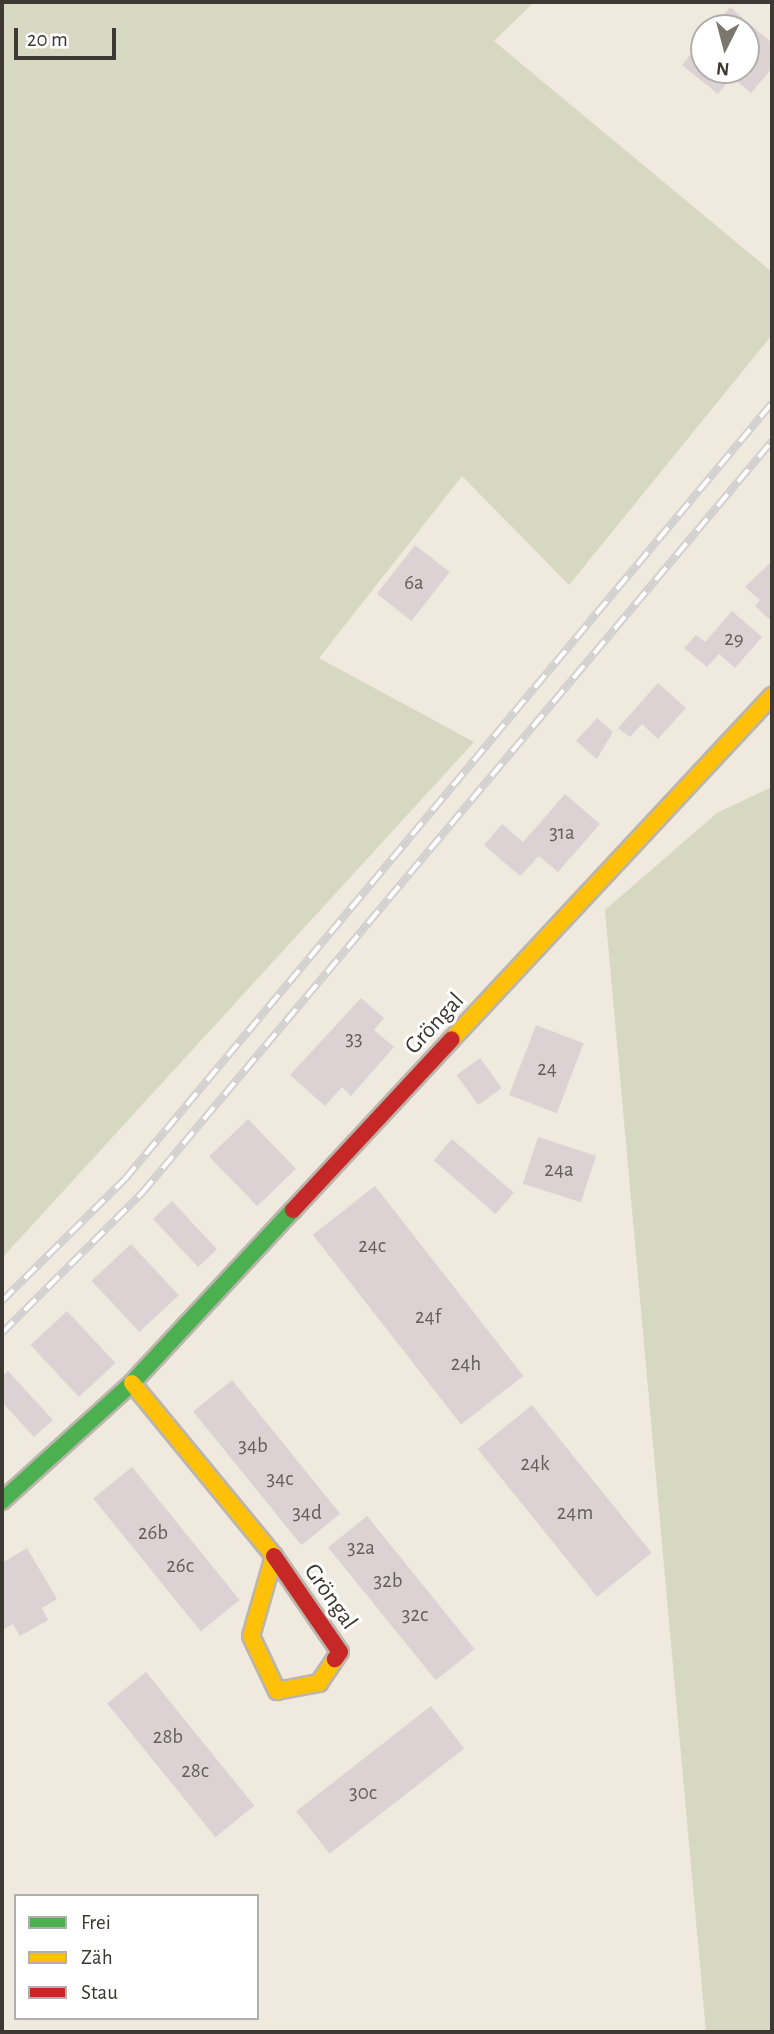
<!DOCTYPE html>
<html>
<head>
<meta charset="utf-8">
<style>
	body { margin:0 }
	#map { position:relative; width:774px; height:2034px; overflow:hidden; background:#efe9de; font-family:"Alegreya Sans",sans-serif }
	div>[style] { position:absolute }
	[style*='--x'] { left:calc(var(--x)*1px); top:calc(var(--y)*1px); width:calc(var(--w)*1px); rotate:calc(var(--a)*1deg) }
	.green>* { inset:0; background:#d6d8c1 }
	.building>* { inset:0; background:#ddd2d3; transform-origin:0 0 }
	.roads { filter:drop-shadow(2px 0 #bab5ad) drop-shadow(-2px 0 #bab5ad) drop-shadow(0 2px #bab5ad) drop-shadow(0 -2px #bab5ad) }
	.fast>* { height:16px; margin:-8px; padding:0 8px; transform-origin:8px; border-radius:8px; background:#4caf50 }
	.slow>* { height:16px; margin:-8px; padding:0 8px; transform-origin:8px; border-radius:8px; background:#ffc107 }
	.jam>* { height:16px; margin:-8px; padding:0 8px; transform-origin:8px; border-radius:8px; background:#c62828 }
	.rail>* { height:8px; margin-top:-4px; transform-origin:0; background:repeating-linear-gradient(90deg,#fff 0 16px,#d3d1cf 0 32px); box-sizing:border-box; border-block:2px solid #d3d1cf }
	span { translate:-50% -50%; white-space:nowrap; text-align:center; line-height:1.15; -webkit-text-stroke:6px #fff; paint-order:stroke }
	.number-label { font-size:21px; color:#655e5a }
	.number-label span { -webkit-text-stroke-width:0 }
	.street-label { font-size:24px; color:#3d3831 }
	.frame { position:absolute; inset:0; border:4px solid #3d3831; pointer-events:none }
	.legend { position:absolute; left:14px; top:1894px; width:245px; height:126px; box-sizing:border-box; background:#fff; border:2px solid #b1afad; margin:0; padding:9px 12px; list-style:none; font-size:21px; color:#3d3831 }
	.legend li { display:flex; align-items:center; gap:14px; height:35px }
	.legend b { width:35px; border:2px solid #b1afad }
	.north { position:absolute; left:690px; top:14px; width:70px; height:70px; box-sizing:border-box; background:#fff; border:2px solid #b1afad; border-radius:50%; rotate:186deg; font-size:19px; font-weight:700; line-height:28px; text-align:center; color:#3d3831 }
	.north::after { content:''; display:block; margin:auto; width:24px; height:32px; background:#7b766e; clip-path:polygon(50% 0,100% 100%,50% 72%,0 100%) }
	.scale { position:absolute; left:14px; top:28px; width:102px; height:32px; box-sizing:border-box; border:4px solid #3d3831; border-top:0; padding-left:9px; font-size:21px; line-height:24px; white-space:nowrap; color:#3d3831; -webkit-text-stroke:5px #fff; paint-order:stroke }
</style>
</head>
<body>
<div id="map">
	<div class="green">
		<i style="clip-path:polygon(2px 2px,534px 2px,494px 41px,772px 272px,772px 335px,569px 585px,462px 476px,319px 658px,474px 742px,2px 1258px)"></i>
		<i style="clip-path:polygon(772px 787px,772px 2032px,706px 2032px,605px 910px,717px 813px)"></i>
	</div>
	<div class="building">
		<i style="clip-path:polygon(730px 7px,772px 43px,772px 68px,751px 93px,732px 77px,718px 94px,682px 65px,704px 38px,704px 70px,746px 70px,746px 28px,713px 28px)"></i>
		<i style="left:415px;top:545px;width:44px;height:62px;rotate:38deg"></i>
		<i style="clip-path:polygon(772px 561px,772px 622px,755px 606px,760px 600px,745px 587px)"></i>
		<i style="clip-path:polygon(732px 611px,762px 637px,735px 668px,719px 654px,707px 667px,684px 648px,696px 635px,705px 642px)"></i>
		<i style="clip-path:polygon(658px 683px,686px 708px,658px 739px,642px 724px,630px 737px,618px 728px)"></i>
		<i style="clip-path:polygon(597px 718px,613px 732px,597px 759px,576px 741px)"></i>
		<i style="clip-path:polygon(565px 794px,600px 824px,558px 872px,539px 856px,520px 876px,484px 845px,502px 824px,523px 842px)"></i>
		<i style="clip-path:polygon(361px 998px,384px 1018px,374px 1030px,394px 1047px,351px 1096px,342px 1087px,325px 1106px,290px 1075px)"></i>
		<i style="left:536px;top:1025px;width:51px;height:75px;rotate:21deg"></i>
		<i style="left:480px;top:1058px;width:37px;height:29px;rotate:54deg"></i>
		<i style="left:248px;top:1119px;width:69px;height:54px;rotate:46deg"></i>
		<i style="left:538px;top:1137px;width:61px;height:49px;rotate:18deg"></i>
		<i style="left:452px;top:1139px;width:82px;height:28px;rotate:41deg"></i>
		<i style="left:375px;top:1186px;width:241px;height:79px;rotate:52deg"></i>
		<i style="left:172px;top:1201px;width:66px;height:26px;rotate:47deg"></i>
		<i style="left:131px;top:1244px;width:70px;height:54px;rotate:47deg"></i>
		<i style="left:67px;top:1311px;width:71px;height:50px;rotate:47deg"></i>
		<i style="clip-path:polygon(8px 1371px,53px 1420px,34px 1437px,2px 1402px,2px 1377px)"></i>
		<i style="left:232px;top:1380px;width:172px;height:50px;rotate:51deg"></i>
		<i style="left:532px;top:1405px;width:190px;height:70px;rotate:51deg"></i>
		<i style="left:132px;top:1467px;width:171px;height:50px;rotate:51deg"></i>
		<i style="left:367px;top:1516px;width:171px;height:50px;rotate:51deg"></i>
		<i style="clip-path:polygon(27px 1548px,57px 1599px,42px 1608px,48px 1620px,20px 1636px,13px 1624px,2px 1630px,2px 1563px)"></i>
		<i style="left:146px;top:1672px;width:172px;height:50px;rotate:51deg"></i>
		<i style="left:431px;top:1706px;width:54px;height:171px;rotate:52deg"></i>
	</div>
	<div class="roads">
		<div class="fast">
			<i style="--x:2;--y:1501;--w:176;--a:-42.2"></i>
			<i style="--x:132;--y:1383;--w:236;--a:-47.1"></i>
		</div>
		<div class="slow">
			<i style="--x:452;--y:1039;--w:469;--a:-47"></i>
			<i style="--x:132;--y:1383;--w:224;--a:50.6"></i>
			<i style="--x:274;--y:1556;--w:83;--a:106"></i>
			<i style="--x:251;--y:1636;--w:61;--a:64.7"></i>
			<i style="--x:277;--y:1691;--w:43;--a:-10.8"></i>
			<i style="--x:319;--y:1683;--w:29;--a:-56"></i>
		</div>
		<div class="jam">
			<i style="--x:293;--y:1210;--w:233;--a:-47.1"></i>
			<i style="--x:274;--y:1556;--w:116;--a:55.5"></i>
			<i style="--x:340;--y:1652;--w:9;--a:126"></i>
		</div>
	</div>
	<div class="rail">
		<i style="--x:2;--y:1301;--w:173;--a:-44.8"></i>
		<i style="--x:125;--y:1179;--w:1010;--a:-50.18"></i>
		<i style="--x:2;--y:1333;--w:198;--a:-45"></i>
		<i style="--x:142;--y:1193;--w:981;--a:-50.04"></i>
	</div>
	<div class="number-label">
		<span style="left:414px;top:583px">6a</span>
		<span style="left:734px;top:639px">29</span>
		<span style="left:562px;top:833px">31a</span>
		<span style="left:354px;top:1039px">33</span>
		<span style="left:547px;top:1069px">24</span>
		<span style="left:559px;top:1170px">24a</span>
		<span style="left:372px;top:1246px">24c</span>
		<span style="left:428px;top:1317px">24f</span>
		<span style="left:466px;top:1364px">24h</span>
		<span style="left:253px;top:1446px">34b</span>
		<span style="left:535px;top:1464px">24k</span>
		<span style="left:280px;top:1479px">34c</span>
		<span style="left:307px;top:1513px">34d</span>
		<span style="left:575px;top:1513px">24m</span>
		<span style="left:153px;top:1533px">26b</span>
		<span style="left:361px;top:1548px">32a</span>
		<span style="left:180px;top:1566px">26c</span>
		<span style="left:388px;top:1581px">32b</span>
		<span style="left:415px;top:1615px">32c</span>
		<span style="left:168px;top:1737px">28b</span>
		<span style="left:195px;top:1771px">28c</span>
		<span style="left:363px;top:1793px">30c</span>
	</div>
	<div class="street-label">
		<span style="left:435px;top:1024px;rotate:-47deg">Gröngal</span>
		<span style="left:330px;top:1597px;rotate:55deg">Gröngal</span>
	</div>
	<div class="frame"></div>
	<ul class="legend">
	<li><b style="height:9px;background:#4caf50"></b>Frei</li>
	<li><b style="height:9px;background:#ffc107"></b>Zäh</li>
	<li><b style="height:9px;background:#c62828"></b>Stau</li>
	</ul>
	<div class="north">N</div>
	<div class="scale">20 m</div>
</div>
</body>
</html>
